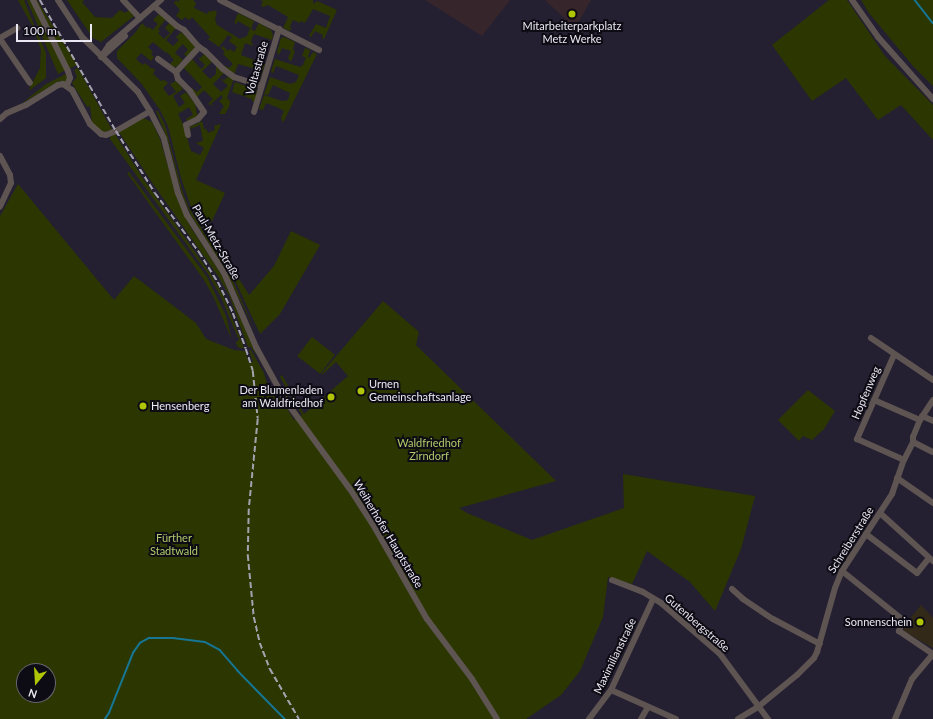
<!DOCTYPE html>
<html>
<head>
<meta charset="utf-8">
<style>
	body { margin:0 }
	#map { position:relative; width:933px; height:719px; overflow:hidden; background:#252031; font-family:Lato,sans-serif }
	div>[style] { position:absolute }
	[style*='--x'] { left:calc(var(--x)*1px); top:calc(var(--y)*1px); width:calc(var(--w)*1px); rotate:calc(var(--a)*1deg) }
	.industrial>* { inset:0; background:#37252c }
	.education>* { inset:0; background:#332919 }
	.green>* { inset:0; background:#2b3600; transform-origin:0 0 }
	.stream>* { height:1.5px; margin:-0.75px; padding:0 0.75px; transform-origin:0.75px; border-radius:0.75px; background:#167694 }
	.minor>* { height:6px; margin:-3px; padding:0 3px; transform-origin:3px; border-radius:3px; background:#5e5452 }
	.rail>* { height:1.5px; margin-top:-0.75px; transform-origin:0; background:repeating-linear-gradient(90deg,#a5a2af 0 6px,transparent 0 9px) }
	.dots>* { width:11px; height:11px; translate:-50% -50%; box-sizing:border-box; border:2px solid #0d0b13; border-radius:50% }
	span { translate:-50% -50%; white-space:nowrap; text-align:center; line-height:1.15; -webkit-text-stroke:4px #0d0b13; paint-order:stroke }
	.poi-label { font-size:11px; color:#ebe8f4 }
	.left { translate:0 -50%; text-align:left }
	.right { translate:-100% -50%; text-align:right }
	.street-label { font-size:11px; color:#ebe8f4 }
	.park-label { font-size:11px; color:#b1cb6c }
	.north { position:absolute; left:16px; top:663px; width:40px; height:40px; box-sizing:border-box; background:#0d0b13; border:1px solid #66636d; border-radius:50%; rotate:198deg; font-size:11px; font-weight:700; line-height:16px; text-align:center; color:#ebe8f4 }
	.north::after { content:''; display:block; margin:auto; width:14px; height:18px; background:#afc505; clip-path:polygon(50% 0,100% 100%,50% 72%,0 100%) }
	.scale { position:absolute; left:16px; top:24px; width:76px; height:18px; box-sizing:border-box; border:2px solid #ebe8f4; border-top:0; padding-left:5px; font-size:12px; line-height:14px; white-space:nowrap; color:#ebe8f4; -webkit-text-stroke:3px #0d0b13; paint-order:stroke }
</style>
</head>
<body>
<div id="map">
	<div class="industrial">
		<i style="clip-path:polygon(425px 0,510px 0,482px 36px)"></i>
		<i style="clip-path:polygon(545px 0,591px 0,575px 28px)"></i>
	</div>
	<div class="education">
		<i style="clip-path:polygon(921px 605px,933px 618px,933px 648px,905px 632px,903px 627px)"></i>
	</div>
	<div class="green">
		<i style="clip-path:polygon(18px 0,24px 0,26px 5px,46px 53px,46px 78px,30px 90px,29px 89px,40px 68px,41px 50px,34px 29px)"></i>
		<i style="clip-path:polygon(27px 0,31px 0,66px 70px,58px 74px)"></i>
		<i style="clip-path:polygon(34px 0,37px 0,77px 65px,68px 69px)"></i>
		<i style="clip-path:polygon(67px 0,84px 0,82px 2px,95px 17px,112px 18px,120px 10px,125px 13px,129px 10px,134px 16px,101px 42px,93px 38px)"></i>
		<i style="clip-path:polygon(176px 0,178px 2px,180px 0,193px 0,196px 3px,194px 8px,207px 14px,209px 11px,212px 12px,213px 10px,217px 12px,215px 19px,217px 25px,240px 39px,247px 36px,250px 28px,238px 21px,236px 24px,234px 23px,238px 13px,254px 21px,251px 29px,255px 31px,259px 23px,271px 30px,273px 35px,272px 40px,254px 34px,251px 41px,253px 46px,245px 43px,241px 55px,265px 64px,259px 82px,255px 81px,260px 70px,238px 64px,234px 75px,224px 69px,226px 66px,229px 68px,233px 64px,223px 54px,225px 52px,221px 48px,223px 46px,228px 51px,230px 49px,234px 52px,237px 47px,229px 41px,232px 37px,228px 35px,219px 47px,208px 39px,210px 37px,192px 17px,189px 20px,185px 17px,182px 20px,176px 16px,180px 10px,174px 3px)"></i>
		<i style="clip-path:polygon(260px 0,313px 0,313px 4px,317px 1px,337px 10px,324px 39px,322px 38px,323px 35px,315px 31px,311px 37px,309px 36px,316px 24px,326px 28px,330px 16px,313px 9px,305px 23px,301px 21px,300px 23px,293px 20px,290px 26px,291px 28px,290px 31px,283px 28px,288px 17px,268px 5px,263px 7px,261px 6px,263px 1px)"></i>
		<i style="clip-path:polygon(829px 0,847px 0,885px 56px,933px 105px,933px 140px,901px 105px,878px 120px,846px 78px,812px 101px,772px 45px)"></i>
		<i style="clip-path:polygon(861px 0,933px 0,933px 86px,913px 66px,869px 13px)"></i>
		<i style="clip-path:polygon(159px 14px,166px 19px,158px 29px,160px 31px,158px 33px,164px 39px,170px 33px,165px 28px,170px 22px,176px 28px,166px 40px,173px 46px,179px 40px,176px 37px,181px 32px,194px 44px,195px 48px,187px 57px,184px 54px,188px 50px,183px 44px,178px 49px,175px 53px,183px 60px,176px 67px,168px 66px,174px 60px,167px 52px,166px 53px,153px 42px,148px 47px,153px 52px,151px 54px,154px 57px,151px 61px,141px 53px,136px 59px,143px 65px,145px 63px,152px 69px,153px 68px,155px 70px,153px 74px,161px 81px,164px 80px,168px 83px,163px 88px,169px 96px,176px 92px,170px 84px,176px 81px,183px 89px,173px 96px,179px 107px,185px 103px,180px 96px,186px 92px,195px 104px,198px 118px,188px 122px,186px 119px,193px 115px,189px 107px,178px 114px,183px 124px,191px 151px,200px 155px,204px 148px,196px 143px,203px 141px,200px 125px,188px 130px,188px 128px,202px 121px,204px 129px,206px 129px,208px 133px,215px 130px,214px 126px,221px 124px,196px 180px,225px 193px,212px 221px,205px 224px,249px 295px,274px 266px,291px 231px,320px 245px,280px 314px,260px 334px,233px 276px,191px 207px,181px 178px,168px 126px,160px 110px,141px 83px,117px 58px,117px 51px,135px 33px,142px 23px,147px 28px,149px 27px,153px 30px,158px 24px,153px 20px)"></i>
		<i style="clip-path:polygon(284px 37px,295px 42px,293px 50px,295px 51px,291px 62px,288px 58px,291px 51px,282px 48px,279px 55px,277px 52px,281px 38px)"></i>
		<i style="clip-path:polygon(305px 48px,310px 50px,308px 57px,310px 57px,313px 52px,317px 54px,283px 123px,281px 118px,284px 111px,279px 108px,266px 103px,263px 110px,259px 109px,264px 95px,282px 101px,288px 100px,290px 93px,273px 85px,268px 95px,264px 94px,270px 77px,290px 84px,296px 82px,299px 75px,276px 66px,273px 73px,271px 72px,275px 59px,300px 67px,303px 65px,306px 58px,302px 56px)"></i>
		<i style="clip-path:polygon(205px 53px,213px 61px,202px 71px,210px 79px,216px 74px,216px 65px,225px 72px,213px 84px,221px 92px,228px 86px,221px 79px,224px 80px,229px 76px,234px 78px,227px 98px,230px 101px,229px 107px,225px 114px,219px 114px,224px 106px,219px 101px,223px 98px,221px 95px,211px 104px,214px 106px,208px 104px,213px 99px,204px 90px,197px 97px,191px 90px,192px 88px,197px 92px,202px 87px,183px 67px,192px 59px,201px 69px,205px 65px,199px 59px)"></i>
		<i style="clip-path:polygon(78px 68px,112px 130px,104px 132px,99px 131px,92px 122px,90px 106px,87px 107px,72px 83px,77px 77px,74px 70px)"></i>
		<i style="clip-path:polygon(68px 73px,69px 79px,65px 83px,59px 81px,21px 104px,46px 84px)"></i>
		<i style="clip-path:polygon(235px 82px,257px 90px,255px 102px,252px 101px,252px 99px,232px 92px)"></i>
		<i style="clip-path:polygon(156px 111px,158px 111px,165px 125px,183px 193px,189px 208px,229px 272px,256px 333px,224px 268px,191px 215px,182px 195px,168px 141px)"></i>
		<i style="clip-path:polygon(143px 118px,152px 122px,160px 139px,177px 198px,190px 226px,221px 274px,257px 356px,251px 347px,248px 347px,229px 295px,218px 276px,153px 184px,119px 132px)"></i>
		<i style="clip-path:polygon(115px 134px,142px 177px,210px 273px,223px 295px,244px 348px,239px 348px,236px 344px,236px 342px,240px 339px,238px 338px,221px 297px,208px 274px,110px 139px,110px 136px)"></i>
		<i style="clip-path:polygon(129px 172px,207px 277px,226px 316px,232px 340px,214px 298px,204px 280px,127px 173px)"></i>
		<i style="clip-path:polygon(evenodd,18px 184px,114px 300px,134px 276px,196px 323px,206px 339px,234px 350px,245px 351px,249px 363px,253px 362px,249px 350px,251px 350px,264px 373px,268px 387px,273px 390px,281px 399px,294px 420px,299px 417px,286px 398px,284px 390px,300px 416px,302px 415px,280px 377px,282px 375px,304px 414px,348px 376px,336px 362px,323px 374px,321px 374px,383px 301px,419px 332px,416px 345px,556px 481px,459px 508px,467px 513px,532px 540px,624px 508px,623px 474px,755px 496px,741px 549px,715px 611px,690px 582px,647px 551px,632px 584px,608px 577px,603px 617px,580px 671px,561px 695px,526px 719px,0 719px,0 216px,18px 184px,24px 671px,48px 671px,48px 695px,24px 695px,24px 671px)"></i>
		<i style="left:312px;top:337px;width:29px;height:24px;rotate:38deg"></i>
		<i style="clip-path:polygon(808px 390px,835px 411px,824px 429px,812px 440px,803px 436px,799px 441px,778px 420px)"></i>
	</div>
	<div class="stream">
		<i style="--x:915;--y:0;--w:29;--a:52"></i>
		<i style="--x:105;--y:719;--w:7;--a:-56"></i>
		<i style="--x:109;--y:713;--w:65;--a:-68.2"></i>
		<i style="--x:133;--y:653;--w:12;--a:-55"></i>
		<i style="--x:140;--y:643;--w:10;--a:-29"></i>
		<i style="--x:149;--y:638;--w:24;--a:0"></i>
		<i style="--x:173;--y:638;--w:32;--a:7"></i>
		<i style="--x:205;--y:642;--w:17;--a:28"></i>
		<i style="--x:220;--y:650;--w:28;--a:49"></i>
		<i style="--x:238;--y:671;--w:67;--a:45.6"></i>
	</div>
	<div class="minor">
		<i style="--x:33;--y:0;--w:79;--a:63.8"></i>
		<i style="--x:68;--y:71;--w:7;--a:74"></i>
		<i style="--x:70;--y:78;--w:8;--a:113"></i>
		<i style="--x:58;--y:0;--w:44;--a:57"></i>
		<i style="--x:82;--y:37;--w:78;--a:44.5"></i>
		<i style="--x:138;--y:92;--w:22;--a:58"></i>
		<i style="--x:150;--y:111;--w:31;--a:63"></i>
		<i style="--x:164;--y:139;--w:56;--a:75.5"></i>
		<i style="--x:178;--y:193;--w:24;--a:68"></i>
		<i style="--x:187;--y:215;--w:69;--a:57.5"></i>
		<i style="--x:224;--y:273;--w:81;--a:66.6"></i>
		<i style="--x:256;--y:347;--w:60;--a:61.3"></i>
		<i style="--x:285;--y:400;--w:110;--a:53.9"></i>
		<i style="--x:350;--y:489;--w:46;--a:57.3"></i>
		<i style="--x:375;--y:528;--w:105;--a:60.3"></i>
		<i style="--x:427;--y:619;--w:75;--a:53.1"></i>
		<i style="--x:472;--y:679;--w:47;--a:58"></i>
		<i style="--x:123;--y:0;--w:25;--a:47"></i>
		<i style="--x:220;--y:0;--w:111;--a:26.8"></i>
		<i style="--x:852;--y:0;--w:45;--a:54.9"></i>
		<i style="--x:878;--y:37;--w:83;--a:48.4"></i>
		<i style="--x:154;--y:6;--w:30;--a:41"></i>
		<i style="--x:177;--y:26;--w:8;--a:30"></i>
		<i style="--x:184;--y:30;--w:23;--a:49"></i>
		<i style="--x:199;--y:47;--w:7;--a:34"></i>
		<i style="--x:205;--y:51;--w:25;--a:45"></i>
		<i style="--x:223;--y:69;--w:14;--a:36"></i>
		<i style="--x:234;--y:77;--w:29;--a:18"></i>
		<i style="--x:0;--y:38;--w:20;--a:-30"></i>
		<i style="--x:0;--y:39;--w:53;--a:55.7"></i>
		<i style="--x:105;--y:54;--w:27;--a:-42"></i>
		<i style="--x:101;--y:57;--w:14;--a:-56"></i>
		<i style="--x:109;--y:45;--w:69;--a:-40.9"></i>
		<i style="--x:158;--y:59;--w:22;--a:36"></i>
		<i style="--x:254;--y:112;--w:87;--a:-73.2"></i>
		<i style="--x:0;--y:119;--w:9;--a:-41"></i>
		<i style="--x:7;--y:113;--w:21;--a:-23"></i>
		<i style="--x:26;--y:105;--w:38;--a:-32"></i>
		<i style="--x:58;--y:85;--w:5;--a:-11"></i>
		<i style="--x:63;--y:84;--w:11;--a:34"></i>
		<i style="--x:72;--y:90;--w:38;--a:62"></i>
		<i style="--x:90;--y:124;--w:15;--a:42"></i>
		<i style="--x:101;--y:134;--w:5;--a:11"></i>
		<i style="--x:106;--y:135;--w:11;--a:-22"></i>
		<i style="--x:116;--y:131;--w:39;--a:-30"></i>
		<i style="--x:188;--y:135;--w:10;--a:-101"></i>
		<i style="--x:186;--y:125;--w:13;--a:-27"></i>
		<i style="--x:198;--y:119;--w:9;--a:-49"></i>
		<i style="--x:204;--y:112;--w:25;--a:-124"></i>
		<i style="--x:190;--y:91;--w:17;--a:-135"></i>
		<i style="--x:178;--y:79;--w:7;--a:-106"></i>
		<i style="--x:176;--y:72;--w:34;--a:-47"></i>
		<i style="--x:0;--y:156;--w:21;--a:62"></i>
		<i style="--x:10;--y:175;--w:8;--a:83"></i>
		<i style="--x:11;--y:183;--w:26;--a:115"></i>
		<i style="--x:871;--y:338;--w:75;--a:34.1"></i>
		<i style="--x:894;--y:355;--w:92;--a:113.8"></i>
		<i style="--x:857;--y:439;--w:51;--a:24.1"></i>
		<i style="--x:874;--y:400;--w:50;--a:23.5"></i>
		<i style="--x:922;--y:416;--w:12;--a:24"></i>
		<i style="--x:913;--y:442;--w:22;--a:27"></i>
		<i style="--x:897;--y:478;--w:44;--a:34.8"></i>
		<i style="--x:880;--y:513;--w:72;--a:42.2"></i>
		<i style="--x:866;--y:534;--w:64;--a:37.4"></i>
		<i style="--x:917;--y:573;--w:19;--a:-51"></i>
		<i style="--x:842;--y:571;--w:78;--a:38.8"></i>
		<i style="--x:903;--y:620;--w:12;--a:110"></i>
		<i style="--x:899;--y:631;--w:41;--a:34.1"></i>
		<i style="--x:612;--y:580;--w:33;--a:21"></i>
		<i style="--x:643;--y:592;--w:21;--a:31"></i>
		<i style="--x:661;--y:603;--w:78;--a:40.8"></i>
		<i style="--x:720;--y:654;--w:81;--a:53.6"></i>
		<i style="--x:732;--y:589;--w:15;--a:42"></i>
		<i style="--x:743;--y:599;--w:36;--a:34"></i>
		<i style="--x:773;--y:619;--w:53;--a:28"></i>
		<i style="--x:611;--y:690;--w:71;--a:24"></i>
		<i style="--x:589;--y:719;--w:36;--a:-53"></i>
		<i style="--x:611;--y:690;--w:100;--a:-65.2"></i>
		<i style="--x:641;--y:719;--w:14;--a:-60"></i>
		<i style="--x:738;--y:719;--w:23;--a:-31"></i>
		<i style="--x:758;--y:707;--w:50;--a:-39.4"></i>
		<i style="--x:797;--y:675;--w:24;--a:-45"></i>
		<i style="--x:814;--y:658;--w:7;--a:-63"></i>
		<i style="--x:817;--y:652;--w:66;--a:-74.3"></i>
		<i style="--x:835;--y:588;--w:18;--a:-68"></i>
		<i style="--x:842;--y:571;--w:92;--a:-57"></i>
		<i style="--x:892;--y:494;--w:36;--a:-71"></i>
		<i style="--x:904;--y:460;--w:20;--a:-63"></i>
		<i style="--x:913;--y:442;--w:5;--a:-90"></i>
		<i style="--x:913;--y:437;--w:18;--a:-68"></i>
		<i style="--x:920;--y:420;--w:24;--a:-57"></i>
		<i style="--x:895;--y:719;--w:43;--a:-67"></i>
		<i style="--x:912;--y:679;--w:33;--a:-50"></i>
	</div>
	<div class="rail">
		<i style="--x:40;--y:0;--w:151;--a:59.9"></i>
		<i style="--x:116;--y:131;--w:73;--a:57.8"></i>
		<i style="--x:155;--y:193;--w:74;--a:53.3"></i>
		<i style="--x:199;--y:252;--w:36;--a:58"></i>
		<i style="--x:218;--y:282;--w:34;--a:64"></i>
		<i style="--x:233;--y:313;--w:38;--a:70"></i>
		<i style="--x:246;--y:349;--w:23;--a:72"></i>
		<i style="--x:253;--y:371;--w:48;--a:84.1"></i>
		<i style="--x:258;--y:419;--w:90;--a:95.7"></i>
		<i style="--x:249;--y:509;--w:46;--a:91.2"></i>
		<i style="--x:248;--y:555;--w:62;--a:84.5"></i>
		<i style="--x:254;--y:617;--w:27;--a:77"></i>
		<i style="--x:260;--y:643;--w:28;--a:69"></i>
		<i style="--x:270;--y:669;--w:58;--a:59.9"></i>
	</div>
	<div class="dots">
		<i style="left:572px;top:14px;background:#afc505"></i>
		<i style="left:361px;top:391px;background:#afc505"></i>
		<i style="left:331px;top:397px;background:#afc505"></i>
		<i style="left:143px;top:406px;background:#afc505"></i>
		<i style="left:920px;top:622px;background:#afc505"></i>
	</div>
	<div class="poi-label">
		<span style="left:572px;top:33px">Mitarbeiterparkplatz<br>Metz Werke</span>
		<span class="left" style="left:369px;top:391px">Urnen<br>Gemeinschaftsanlage</span>
		<span class="right" style="left:323px;top:397px">Der Blumenladen<br>am Waldfriedhof</span>
		<span class="left" style="left:151px;top:406px">Hensenberg</span>
		<span class="right" style="left:912px;top:622px">Sonnenschein</span>
	</div>
	<div class="street-label">
		<span style="left:257px;top:68px;rotate:-74deg">Voltastraße</span>
		<span style="left:216px;top:242px;rotate:60deg">Paul-Metz-Straße</span>
		<span style="left:866px;top:393px;rotate:-67deg">Hopfenweg</span>
		<span style="left:388px;top:534px;rotate:59deg">Weiherhofer Hauptstraße</span>
		<span style="left:851px;top:540px;rotate:-58deg">Schreiberstraße</span>
		<span style="left:697px;top:623px;rotate:41deg">Gutenbergstraße</span>
		<span style="left:615px;top:656px;rotate:-64deg">Maximilianstraße</span>
	</div>
	<div class="park-label">
		<span style="left:429px;top:450px">Waldfriedhof<br>Zirndorf</span>
		<span style="left:174px;top:545px">Fürther<br>Stadtwald</span>
	</div>
	<div class="north">N</div>
	<div class="scale">100 m</div>
</div>
</body>
</html>
